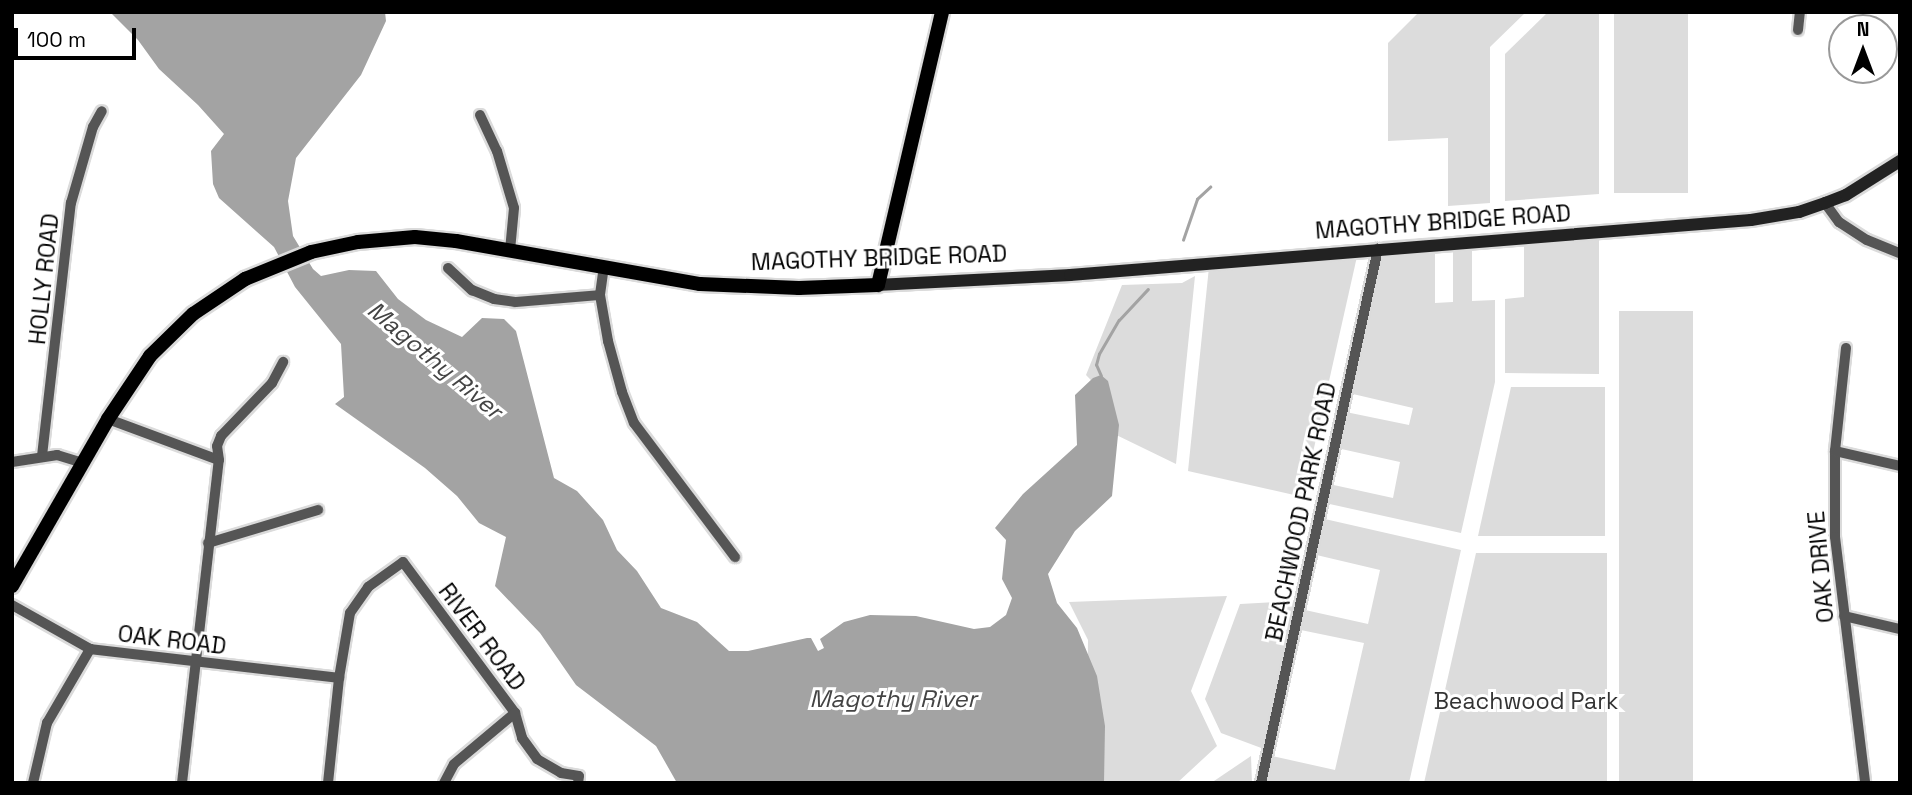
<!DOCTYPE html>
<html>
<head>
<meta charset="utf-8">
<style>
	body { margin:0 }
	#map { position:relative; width:1912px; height:795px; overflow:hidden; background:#fff; font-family:"Space Grotesk",sans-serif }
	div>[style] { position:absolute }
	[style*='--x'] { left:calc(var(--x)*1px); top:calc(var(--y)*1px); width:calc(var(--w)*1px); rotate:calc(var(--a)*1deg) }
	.green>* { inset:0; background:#dcdcdc; transform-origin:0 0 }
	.water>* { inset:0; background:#a3a3a3 }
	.stream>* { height:2.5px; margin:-1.25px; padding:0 1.25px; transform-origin:1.25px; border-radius:1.25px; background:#a3a3a3 }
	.roads { filter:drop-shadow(2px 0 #dbdbdb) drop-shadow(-2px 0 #dbdbdb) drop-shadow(0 2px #dbdbdb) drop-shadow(0 -2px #dbdbdb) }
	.street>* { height:10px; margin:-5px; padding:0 5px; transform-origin:5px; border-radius:5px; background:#555 }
	.secondary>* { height:12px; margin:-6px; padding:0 6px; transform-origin:6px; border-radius:6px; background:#222 }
	.primary>* { height:14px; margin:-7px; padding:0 7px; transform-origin:7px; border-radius:7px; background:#000 }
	span { translate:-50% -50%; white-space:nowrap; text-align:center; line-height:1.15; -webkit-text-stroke:6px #fff; paint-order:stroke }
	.street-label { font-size:23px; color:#000 }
	.park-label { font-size:23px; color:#333 }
	.water-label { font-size:24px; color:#444; font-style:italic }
	.frame { position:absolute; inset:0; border:14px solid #000; pointer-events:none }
	.north { position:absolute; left:1828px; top:14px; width:70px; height:70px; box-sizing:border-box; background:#fff; border:2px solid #999; border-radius:50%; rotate:0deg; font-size:19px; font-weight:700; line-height:28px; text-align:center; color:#000 }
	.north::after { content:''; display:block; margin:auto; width:24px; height:32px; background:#000; clip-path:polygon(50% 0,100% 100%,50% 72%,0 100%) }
	.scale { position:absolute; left:14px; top:28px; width:122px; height:32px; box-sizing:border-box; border:4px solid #000; border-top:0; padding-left:9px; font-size:21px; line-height:24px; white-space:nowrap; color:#000; -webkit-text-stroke:5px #fff; paint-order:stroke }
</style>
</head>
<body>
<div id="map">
	<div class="green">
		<i style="clip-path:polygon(1419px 12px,1526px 12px,1490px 47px,1490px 203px,1448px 206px,1448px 138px,1388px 141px,1388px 43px)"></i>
		<i style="clip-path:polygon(1548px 12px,1599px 12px,1599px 194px,1505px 201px,1505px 54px)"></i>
		<i style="left:1614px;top:12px;width:74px;height:181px"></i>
		<i style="clip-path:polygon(1599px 224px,1599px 374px,1505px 373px,1505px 299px,1524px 297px,1524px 230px)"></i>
		<i style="clip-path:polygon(1472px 234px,1472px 301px,1495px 300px,1495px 382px,1461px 533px,1316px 501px,1320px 482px,1393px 498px,1400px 462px,1328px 446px,1336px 410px,1409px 425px,1413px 408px,1340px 391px,1376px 249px,1383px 241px,1435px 237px,1435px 303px,1453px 302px,1453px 236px)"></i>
		<i style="clip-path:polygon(1350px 244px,1358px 252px,1303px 497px,1188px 471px,1209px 267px,1228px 256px)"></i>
		<i style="clip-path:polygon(1195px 276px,1176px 464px,1104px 429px,1111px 401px,1086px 375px,1122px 285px,1182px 283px)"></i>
		<i style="left:1619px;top:311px;width:74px;height:472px"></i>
		<i style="clip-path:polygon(1511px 387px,1605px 387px,1605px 536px,1478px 536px)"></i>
		<i style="clip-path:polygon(1316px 517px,1461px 550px,1409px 783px,1258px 783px,1263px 754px,1335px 770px,1364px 643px,1291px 628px,1264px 749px,1221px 733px,1205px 699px,1240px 604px,1297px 601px,1296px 608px,1368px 624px,1380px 570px,1308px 553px)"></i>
		<i style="clip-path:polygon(1476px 553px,1607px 553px,1607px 783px,1424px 783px)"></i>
		<i style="clip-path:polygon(1227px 596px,1191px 691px,1217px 746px,1177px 783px,1086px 783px,1088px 640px,1069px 602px)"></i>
		<i style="clip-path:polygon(1251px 756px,1252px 783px,1211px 783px)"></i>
	</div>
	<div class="water">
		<i style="clip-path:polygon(110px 12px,385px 12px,386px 21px,361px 75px,296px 158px,288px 201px,293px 236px,313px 269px,321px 276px,349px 270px,376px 271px,398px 299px,426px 320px,462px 337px,482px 318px,504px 319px,516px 331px,554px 478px,577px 491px,603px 520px,617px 550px,637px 571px,661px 608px,697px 622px,729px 651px,748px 651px,807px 638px,811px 638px,818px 651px,824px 648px,820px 639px,844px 622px,870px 615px,916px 616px,974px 629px,990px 627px,1006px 615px,1012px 598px,1002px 579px,1006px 540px,995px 528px,1023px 494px,1077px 445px,1075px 395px,1093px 378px,1101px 375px,1108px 381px,1119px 425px,1112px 496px,1075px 531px,1048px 574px,1057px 603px,1077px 628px,1097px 676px,1105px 726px,1104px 783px,677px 783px,656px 746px,576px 685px,540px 633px,495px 586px,506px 537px,479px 523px,457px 496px,425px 468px,335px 404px,344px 397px,341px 344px,295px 287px,274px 247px,219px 198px,213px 184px,211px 151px,224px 134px,198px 105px,159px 69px,138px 40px)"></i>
	</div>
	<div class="stream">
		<i style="--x:1183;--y:240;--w:43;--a:-71.1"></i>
		<i style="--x:1197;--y:199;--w:18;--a:-43"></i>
		<i style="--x:1101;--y:376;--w:12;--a:-114"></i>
		<i style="--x:1096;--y:365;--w:11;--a:-75"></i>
		<i style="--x:1099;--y:354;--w:39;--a:-60"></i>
		<i style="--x:1119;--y:320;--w:42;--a:-46.9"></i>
	</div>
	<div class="roads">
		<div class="street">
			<i style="--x:1798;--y:30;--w:18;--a:-84"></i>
			<i style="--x:480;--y:115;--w:40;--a:65"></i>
			<i style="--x:497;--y:151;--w:59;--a:73.4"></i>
			<i style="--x:514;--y:208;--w:42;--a:95.4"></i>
			<i style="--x:1825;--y:203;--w:24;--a:54"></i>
			<i style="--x:1839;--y:222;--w:33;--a:33"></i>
			<i style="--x:1867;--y:240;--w:35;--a:22"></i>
			<i style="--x:604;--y:266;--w:29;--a:98"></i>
			<i style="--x:600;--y:295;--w:47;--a:80.1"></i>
			<i style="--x:608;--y:341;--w:53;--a:74.6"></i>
			<i style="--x:622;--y:392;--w:33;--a:69"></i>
			<i style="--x:634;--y:423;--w:168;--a:53"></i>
			<i style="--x:448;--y:268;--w:33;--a:43"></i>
			<i style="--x:472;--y:290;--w:24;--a:22"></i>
			<i style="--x:494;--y:299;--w:21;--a:8"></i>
			<i style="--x:515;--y:302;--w:85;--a:-4.7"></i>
			<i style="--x:1846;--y:348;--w:104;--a:96.1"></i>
			<i style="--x:1835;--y:451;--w:86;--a:90"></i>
			<i style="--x:1835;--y:537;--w:248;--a:83"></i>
			<i style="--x:108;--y:419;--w:118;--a:20.3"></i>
			<i style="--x:219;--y:460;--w:14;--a:-98"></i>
			<i style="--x:217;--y:446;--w:11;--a:-68"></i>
			<i style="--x:221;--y:436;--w:74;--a:-46.1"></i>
			<i style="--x:272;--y:383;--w:24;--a:-62"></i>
			<i style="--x:1835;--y:451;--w:67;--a:13"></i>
			<i style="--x:42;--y:456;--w:255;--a:-83.5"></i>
			<i style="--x:71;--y:203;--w:79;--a:-73.9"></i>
			<i style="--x:93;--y:127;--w:18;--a:-61"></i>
			<i style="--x:12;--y:462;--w:46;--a:-8.8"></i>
			<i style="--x:57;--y:455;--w:28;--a:17"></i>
			<i style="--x:208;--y:543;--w:115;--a:-16.7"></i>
			<i style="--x:12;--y:605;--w:90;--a:29.4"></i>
			<i style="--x:90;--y:649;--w:251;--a:6.6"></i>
			<i style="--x:1844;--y:616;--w:57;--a:13.1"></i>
			<i style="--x:33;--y:783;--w:62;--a:-76.9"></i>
			<i style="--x:47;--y:723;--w:86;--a:-59.8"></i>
			<i style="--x:182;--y:783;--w:325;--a:-83.5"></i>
			<i style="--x:328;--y:783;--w:106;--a:-84"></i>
			<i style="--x:339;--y:678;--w:66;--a:-80.4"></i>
			<i style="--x:350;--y:613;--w:32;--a:-55"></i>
			<i style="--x:368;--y:587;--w:43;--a:-35.5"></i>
			<i style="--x:403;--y:562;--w:188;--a:53.4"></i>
			<i style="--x:515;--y:713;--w:26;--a:74"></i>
			<i style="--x:522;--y:738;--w:26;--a:54"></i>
			<i style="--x:537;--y:759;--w:28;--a:30"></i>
			<i style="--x:561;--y:773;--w:18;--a:9"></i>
			<i style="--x:579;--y:776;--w:7;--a:98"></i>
			<i style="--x:444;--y:783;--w:21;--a:-62"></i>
			<i style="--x:454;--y:764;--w:80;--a:-39.9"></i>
			<i style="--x:1261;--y:783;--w:547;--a:-77.64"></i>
		</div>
		<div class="secondary">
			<i style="--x:878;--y:285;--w:192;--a:-3"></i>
			<i style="--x:1070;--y:275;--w:683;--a:-4.62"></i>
			<i style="--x:1751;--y:220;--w:49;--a:-9.5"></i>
			<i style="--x:1799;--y:212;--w:28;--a:-19"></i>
			<i style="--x:1825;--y:203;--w:22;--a:-21"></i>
			<i style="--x:1846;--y:195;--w:64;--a:-32.2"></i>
		</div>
		<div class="primary">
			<i style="--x:12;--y:586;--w:193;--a:-60.1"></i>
			<i style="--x:108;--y:419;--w:76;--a:-56.3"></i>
			<i style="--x:150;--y:356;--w:60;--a:-44.3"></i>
			<i style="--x:193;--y:314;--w:63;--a:-33.9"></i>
			<i style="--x:245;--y:279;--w:71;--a:-22.2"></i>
			<i style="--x:311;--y:252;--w:48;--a:-12"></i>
			<i style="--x:358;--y:242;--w:57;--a:-5"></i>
			<i style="--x:415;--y:237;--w:41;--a:5.6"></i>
			<i style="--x:456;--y:241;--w:248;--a:10"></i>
			<i style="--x:700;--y:284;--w:99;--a:2.3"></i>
			<i style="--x:799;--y:288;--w:79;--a:-2.2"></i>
			<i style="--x:878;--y:285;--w:280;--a:-76.8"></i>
		</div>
	</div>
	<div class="street-label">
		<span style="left:1443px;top:222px;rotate:-4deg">MAGOTHY BRIDGE ROAD</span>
		<span style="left:879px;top:258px;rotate:-2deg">MAGOTHY BRIDGE ROAD</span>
		<span style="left:44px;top:279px;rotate:-84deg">HOLLY ROAD</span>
		<span style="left:1301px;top:512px;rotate:-78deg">BEACHWOOD PARK ROAD</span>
		<span style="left:1821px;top:567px;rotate:-95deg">OAK DRIVE</span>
		<span style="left:482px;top:637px;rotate:53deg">RIVER ROAD</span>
		<span style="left:172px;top:640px;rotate:7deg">OAK ROAD</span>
	</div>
	<div class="park-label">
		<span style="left:1526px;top:701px">Beachwood Park</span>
	</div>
	<div class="water-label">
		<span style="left:435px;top:360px;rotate:40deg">Magothy River</span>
		<span style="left:893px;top:699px">Magothy River</span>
	</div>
	<div class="frame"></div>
	<div class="north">N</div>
	<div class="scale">100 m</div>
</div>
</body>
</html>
